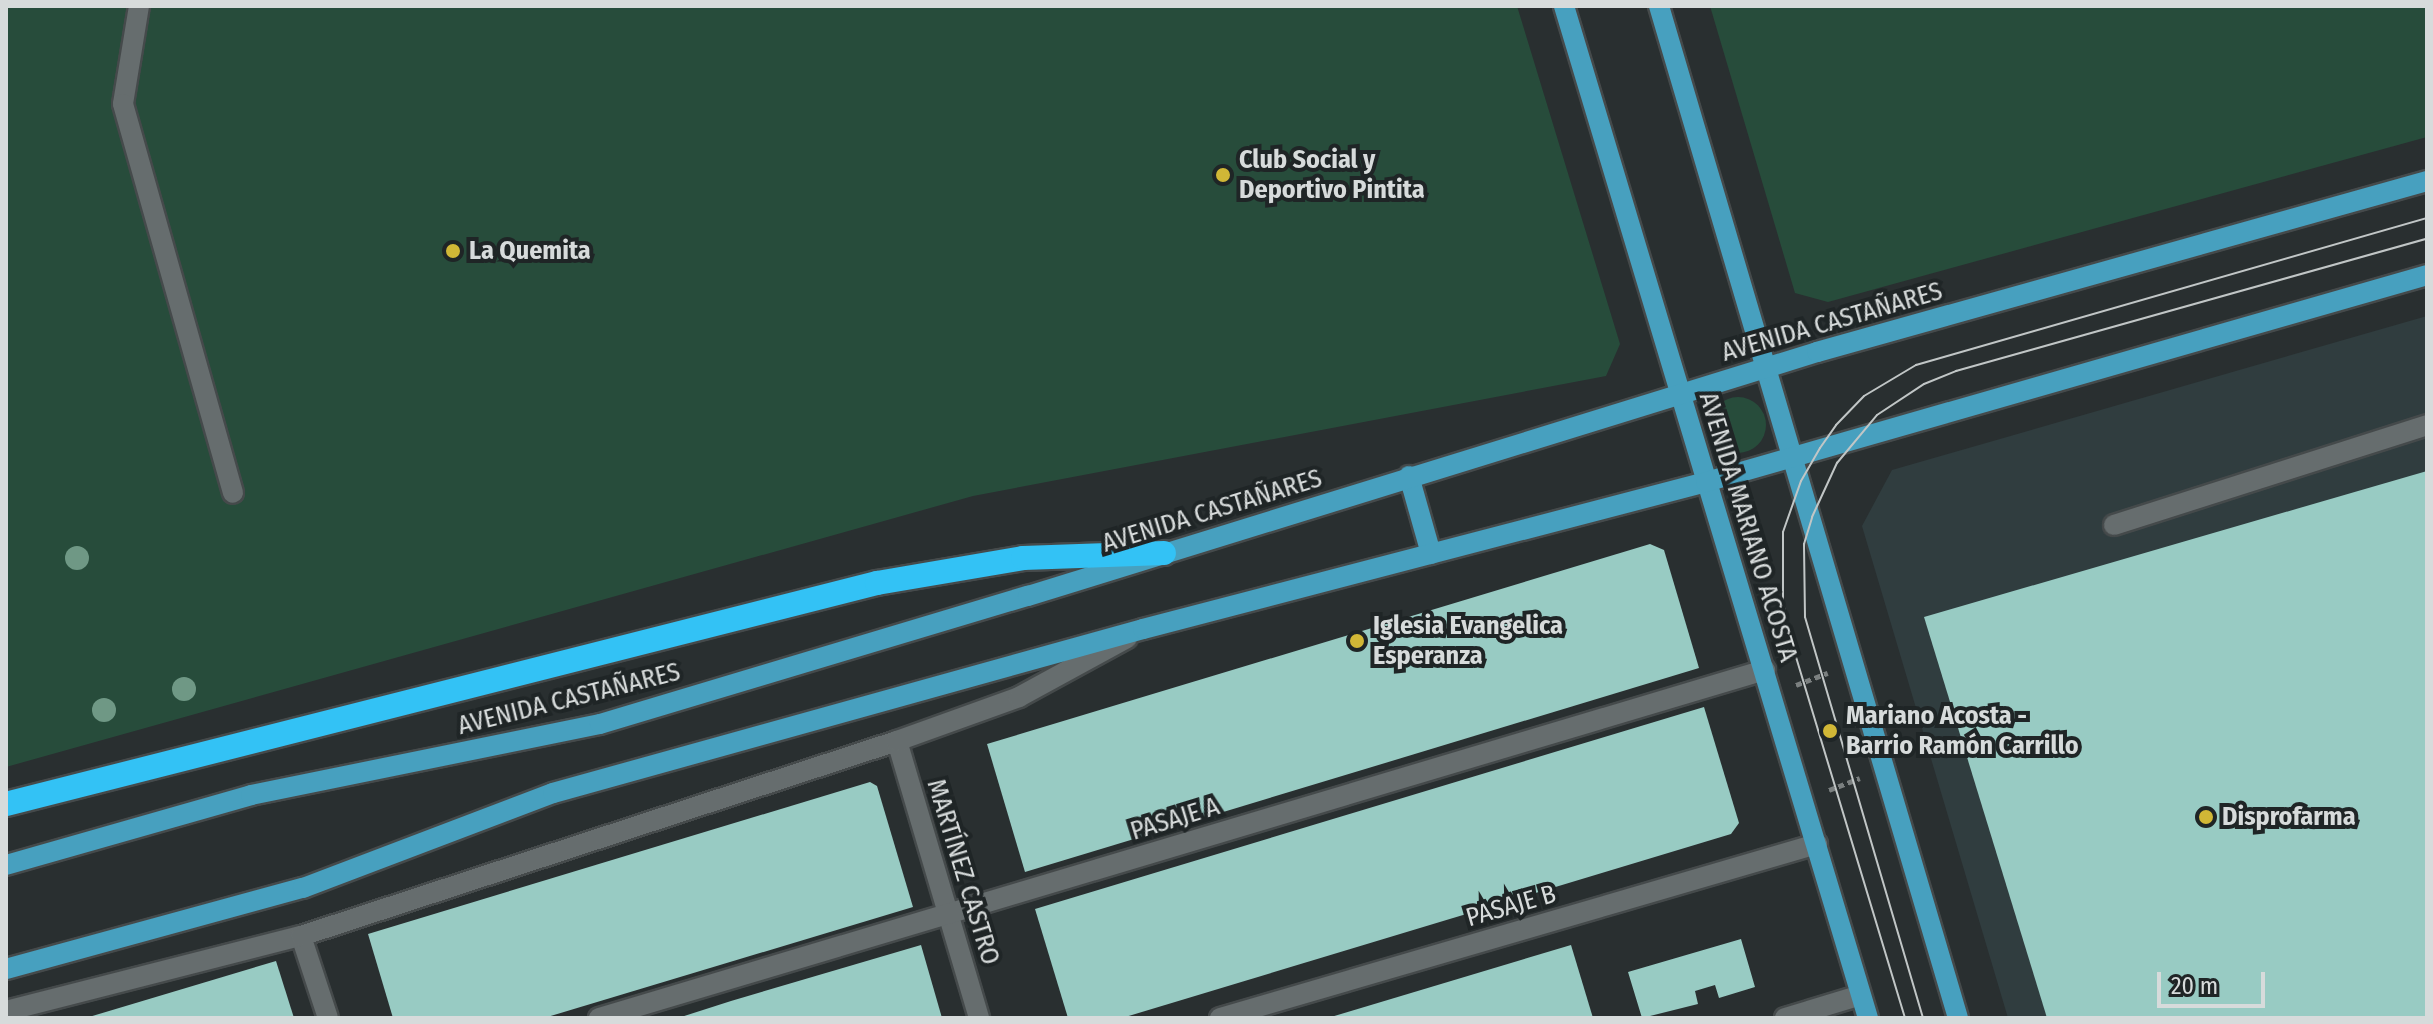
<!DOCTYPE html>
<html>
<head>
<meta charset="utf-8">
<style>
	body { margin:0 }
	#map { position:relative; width:2433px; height:1024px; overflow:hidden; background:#292f30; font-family:"Fira Sans Condensed",sans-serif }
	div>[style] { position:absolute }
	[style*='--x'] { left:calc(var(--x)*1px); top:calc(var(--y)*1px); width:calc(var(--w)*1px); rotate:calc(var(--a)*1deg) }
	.built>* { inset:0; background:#303d3f }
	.green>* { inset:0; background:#274c3b }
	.round { border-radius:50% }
	.building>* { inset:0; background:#98cbc3 }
	.path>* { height:5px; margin-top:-2.5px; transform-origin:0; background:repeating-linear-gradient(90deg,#7b8080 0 6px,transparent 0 10px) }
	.roads { filter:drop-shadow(2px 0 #454a4b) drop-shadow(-2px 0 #454a4b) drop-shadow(0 2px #454a4b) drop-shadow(0 -2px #454a4b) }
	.minor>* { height:20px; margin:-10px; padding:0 10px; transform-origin:10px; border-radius:10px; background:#666d6e }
	.major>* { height:20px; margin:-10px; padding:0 10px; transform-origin:10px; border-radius:10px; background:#47a0bf }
	.highway>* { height:24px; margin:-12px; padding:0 12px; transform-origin:12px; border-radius:12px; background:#33c2f5 }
	.tram>* { height:2px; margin:-1px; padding:0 1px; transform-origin:1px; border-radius:1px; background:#c1c6c6 }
	.trees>* { width:24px; height:24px; margin:-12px; border-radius:50%; background:#6f9885 }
	.dots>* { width:22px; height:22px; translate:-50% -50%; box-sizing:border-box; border:4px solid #1f2526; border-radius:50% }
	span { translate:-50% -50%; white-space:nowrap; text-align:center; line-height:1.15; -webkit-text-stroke:8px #1f2526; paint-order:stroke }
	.poi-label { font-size:26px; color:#d7dbdb; font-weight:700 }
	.left { translate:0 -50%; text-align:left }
	.street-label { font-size:26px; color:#d7dbdb }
	.frame { position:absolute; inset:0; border:8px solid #d7dbdb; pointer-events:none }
	.scale { position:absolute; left:2157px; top:972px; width:108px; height:36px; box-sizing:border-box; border:4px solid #d7dbdb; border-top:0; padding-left:10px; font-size:24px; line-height:28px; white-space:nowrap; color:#d7dbdb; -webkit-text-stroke:6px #1f2526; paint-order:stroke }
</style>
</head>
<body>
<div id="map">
	<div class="built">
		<i style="clip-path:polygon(2427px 316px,2427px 1018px,2008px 1018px,1862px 526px,1892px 470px)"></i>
	</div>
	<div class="green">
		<i style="clip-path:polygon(6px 6px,1517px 6px,1620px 344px,1606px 376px,973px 496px,6px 767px)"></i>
		<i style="clip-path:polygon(1710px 6px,2427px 6px,2427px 137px,1828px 302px,1795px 293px)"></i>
		<i class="round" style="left:1710px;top:397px;width:56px;height:56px"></i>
	</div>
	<div class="building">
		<i style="clip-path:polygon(2427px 471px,2427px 1018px,2047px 1018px,1924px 617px)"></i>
		<i style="clip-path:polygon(1650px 544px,1664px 550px,1699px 668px,1025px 872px,987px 744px)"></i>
		<i style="clip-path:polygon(1704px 707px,1739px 823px,1731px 834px,1122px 1018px,1068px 1018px,1035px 909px)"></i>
		<i style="clip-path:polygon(870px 782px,877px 786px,913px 907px,544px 1018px,393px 1018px,368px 934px)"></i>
		<i style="clip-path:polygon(1741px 939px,1755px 987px,1719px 998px,1715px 985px,1695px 991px,1698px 1004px,1642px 1018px,1628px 972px)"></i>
		<i style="clip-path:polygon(921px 945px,942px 1018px,678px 1018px,731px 1001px)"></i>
		<i style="clip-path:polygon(1571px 945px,1593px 1018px,1331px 1018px,1331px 1017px)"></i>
		<i style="clip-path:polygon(276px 961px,294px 1018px,89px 1018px,89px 1017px)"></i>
	</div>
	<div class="path">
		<i style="--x:1796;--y:685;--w:34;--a:-21"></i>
		<i style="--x:1829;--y:790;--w:33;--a:-21"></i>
	</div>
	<div class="roads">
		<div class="minor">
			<i style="--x:139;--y:6;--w:99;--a:99.3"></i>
			<i style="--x:123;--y:104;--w:404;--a:74.2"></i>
			<i style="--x:2114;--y:525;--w:329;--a:-17.7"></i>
			<i style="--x:897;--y:741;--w:289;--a:73.5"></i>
			<i style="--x:301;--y:936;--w:86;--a:71.8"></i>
			<i style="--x:6;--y:1011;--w:304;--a:-14.3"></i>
			<i style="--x:301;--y:936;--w:627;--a:-18.12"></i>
			<i style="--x:897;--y:741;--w:130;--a:-19.8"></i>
			<i style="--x:1019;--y:697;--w:123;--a:-28.6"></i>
			<i style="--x:599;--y:1018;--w:1217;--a:-16.62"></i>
			<i style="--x:1220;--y:1018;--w:622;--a:-16.25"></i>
			<i style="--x:1785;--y:1018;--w:79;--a:-16.8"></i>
		</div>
		<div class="major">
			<i style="--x:1564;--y:6;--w:1057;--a:73.28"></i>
			<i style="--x:1659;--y:6;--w:1055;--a:73.54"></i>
			<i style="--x:1409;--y:476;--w:81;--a:74.2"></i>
			<i style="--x:6;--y:865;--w:255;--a:-15.9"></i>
			<i style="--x:251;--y:795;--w:356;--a:-11.5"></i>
			<i style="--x:600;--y:724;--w:447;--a:-16.7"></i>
			<i style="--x:1028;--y:596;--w:826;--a:-17.18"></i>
			<i style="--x:1817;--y:352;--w:634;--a:-15.66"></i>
			<i style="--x:6;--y:969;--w:308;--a:-15.3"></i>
			<i style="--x:303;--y:888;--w:267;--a:-20.8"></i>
			<i style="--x:553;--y:793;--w:612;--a:-15.53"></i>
			<i style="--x:1143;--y:629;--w:582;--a:-14.63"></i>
			<i style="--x:1706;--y:482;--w:750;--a:-16.02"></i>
		</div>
		<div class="highway">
			<i style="--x:6;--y:804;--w:899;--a:-14.24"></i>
			<i style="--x:877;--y:583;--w:148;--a:-9.7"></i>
			<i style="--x:1023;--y:558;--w:141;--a:-2"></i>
		</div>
	</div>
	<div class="tram">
		<i style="--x:1905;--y:1018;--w:397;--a:-106.8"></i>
		<i style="--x:1790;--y:638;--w:37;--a:-101"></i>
		<i style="--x:1783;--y:602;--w:70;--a:-90"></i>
		<i style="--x:1783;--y:532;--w:54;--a:-70.6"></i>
		<i style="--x:1801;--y:481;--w:38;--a:-60"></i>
		<i style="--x:1820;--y:448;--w:28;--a:-55"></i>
		<i style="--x:1836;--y:425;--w:40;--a:-46"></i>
		<i style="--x:1864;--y:396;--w:61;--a:-30.8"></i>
		<i style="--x:1916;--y:365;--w:532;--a:-16.05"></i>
		<i style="--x:1923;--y:1018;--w:418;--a:-106.4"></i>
		<i style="--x:1805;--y:617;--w:73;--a:-90.8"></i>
		<i style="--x:1804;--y:544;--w:28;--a:-73"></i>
		<i style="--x:1812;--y:517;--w:60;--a:-65.2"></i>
		<i style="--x:1837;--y:463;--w:62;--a:-50.2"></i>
		<i style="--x:1877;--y:415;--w:56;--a:-33.4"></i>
		<i style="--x:1924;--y:384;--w:35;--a:-22"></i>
		<i style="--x:1956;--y:371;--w:489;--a:-15.7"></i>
	</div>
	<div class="trees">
		<i style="left:77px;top:558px"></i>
		<i style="left:184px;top:689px"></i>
		<i style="left:104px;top:710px"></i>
	</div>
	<div class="dots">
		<i style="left:1223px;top:175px;background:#d1b736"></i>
		<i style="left:453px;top:251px;background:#d1b736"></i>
		<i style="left:1357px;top:641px;background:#d1b736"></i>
		<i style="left:1830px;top:731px;background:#d1b736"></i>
		<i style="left:2206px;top:817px;background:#d1b736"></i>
	</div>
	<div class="poi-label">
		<span class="left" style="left:1239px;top:175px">Club Social y<br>Deportivo Pintita</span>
		<span class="left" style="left:469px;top:251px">La Quemita</span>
		<span class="left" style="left:1373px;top:641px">Iglesia Evangelica<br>Esperanza</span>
		<span class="left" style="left:1846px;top:731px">Mariano Acosta -<br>Barrio Ramón Carrillo</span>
		<span class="left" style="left:2222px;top:817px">Disprofarma</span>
	</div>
	<div class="street-label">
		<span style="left:1832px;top:322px;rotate:-16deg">AVENIDA CASTAÑARES</span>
		<span style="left:1212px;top:511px;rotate:-17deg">AVENIDA CASTAÑARES</span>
		<span style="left:1748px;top:527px;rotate:73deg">AVENIDA MARIANO ACOSTA</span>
		<span style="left:569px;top:699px;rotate:-14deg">AVENIDA CASTAÑARES</span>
		<span style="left:1175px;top:819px;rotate:-17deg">PASAJE A</span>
		<span style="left:963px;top:872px;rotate:73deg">MARTÍNEZ CASTRO</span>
		<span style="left:1511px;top:906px;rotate:-16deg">PASAJE B</span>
	</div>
	<div class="frame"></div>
	<div class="scale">20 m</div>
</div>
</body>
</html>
